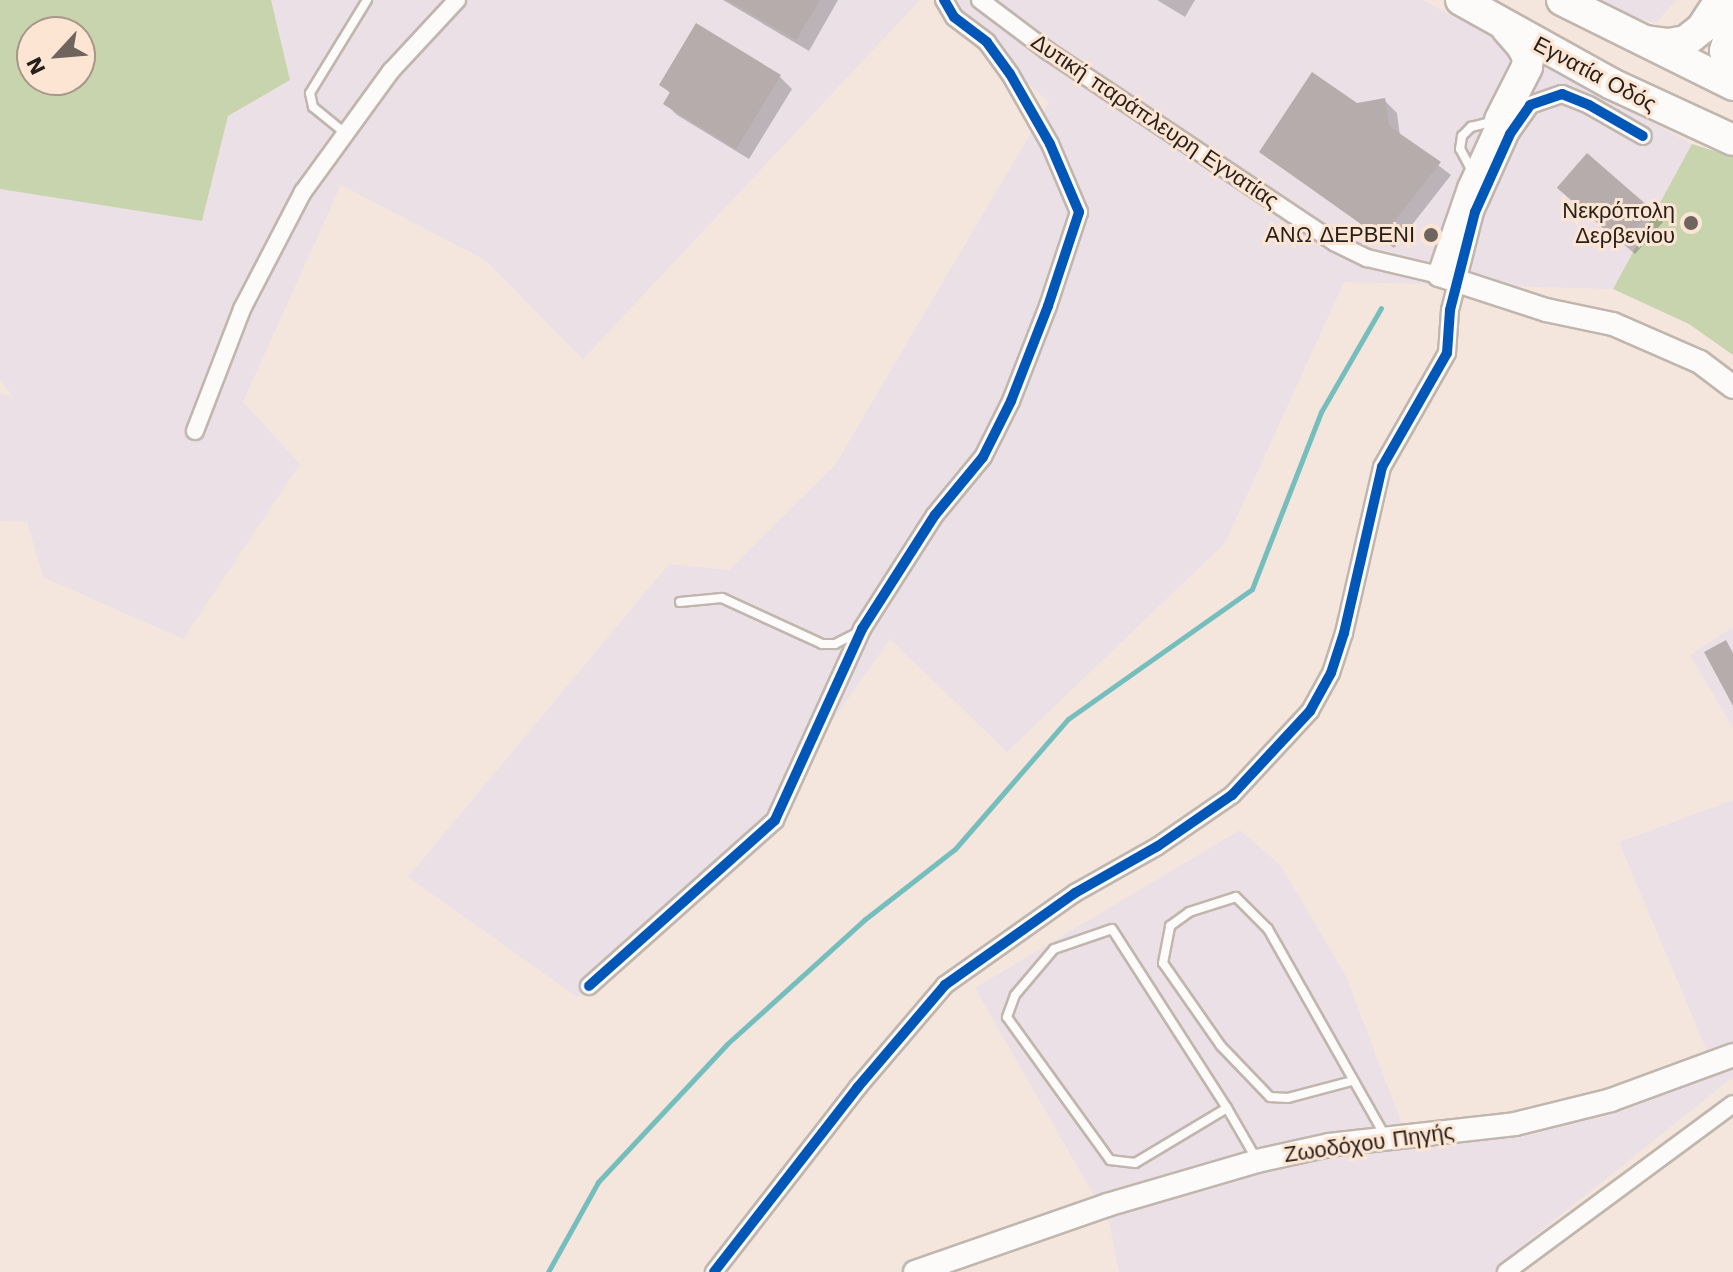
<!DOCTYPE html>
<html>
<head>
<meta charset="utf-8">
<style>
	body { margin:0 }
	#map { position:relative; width:1733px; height:1272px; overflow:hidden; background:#f4e6dd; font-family:"Work Sans",sans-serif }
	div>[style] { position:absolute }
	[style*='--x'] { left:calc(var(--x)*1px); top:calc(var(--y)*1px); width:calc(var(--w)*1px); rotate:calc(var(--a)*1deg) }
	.industrial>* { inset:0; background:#ece0e7 }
	.green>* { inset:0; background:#c7d4ae }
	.shadow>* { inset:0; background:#0003 }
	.stream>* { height:5px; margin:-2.5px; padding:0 2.5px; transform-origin:2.5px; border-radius:2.5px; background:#76bebd }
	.building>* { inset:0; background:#b5acab; transform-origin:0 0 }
	.roads { filter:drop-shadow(2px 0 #c0b6ae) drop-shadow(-2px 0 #c0b6ae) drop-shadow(0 2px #c0b6ae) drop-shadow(0 -2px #c0b6ae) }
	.lane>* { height:8px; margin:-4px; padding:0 4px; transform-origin:4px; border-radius:4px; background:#fdfbfa }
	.street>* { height:16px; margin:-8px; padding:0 8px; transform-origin:8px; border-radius:8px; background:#fdfbfa }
	.secondary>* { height:22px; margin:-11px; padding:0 11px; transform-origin:11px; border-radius:11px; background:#fdfbfa }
	.highway>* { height:30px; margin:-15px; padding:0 15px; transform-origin:15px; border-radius:15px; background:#fdfbfa }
	.cycleway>* { height:10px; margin:-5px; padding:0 5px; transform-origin:5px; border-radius:5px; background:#0057b8 }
	.dots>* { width:22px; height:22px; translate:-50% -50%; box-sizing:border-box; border:4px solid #fde5d4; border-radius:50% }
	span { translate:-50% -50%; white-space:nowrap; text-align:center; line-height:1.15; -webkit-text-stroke:6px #fde5d4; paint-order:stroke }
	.street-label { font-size:22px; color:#271f19 }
	.poi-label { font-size:22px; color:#271f19 }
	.right { translate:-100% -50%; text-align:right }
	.north { position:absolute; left:16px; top:16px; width:80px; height:80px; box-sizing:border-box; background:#fde5d4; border:2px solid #a79689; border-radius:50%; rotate:244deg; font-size:22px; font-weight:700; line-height:32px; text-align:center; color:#271f19 }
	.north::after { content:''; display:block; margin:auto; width:28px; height:36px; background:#6f655e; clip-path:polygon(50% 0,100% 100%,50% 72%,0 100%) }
</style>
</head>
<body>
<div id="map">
	<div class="industrial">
		<i style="clip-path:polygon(271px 0,920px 0,583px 359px,485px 260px,341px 185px,243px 402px,300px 464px,183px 639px,43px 577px,27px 522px,0 521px,0 393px,13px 397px,0 380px,0 189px,202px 221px,228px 116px,290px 80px)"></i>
		<i style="clip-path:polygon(932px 0,1423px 0,1692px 144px,1613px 289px,1344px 282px,1225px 543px,1007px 752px,890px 639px,764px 818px,577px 997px,408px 877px,669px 564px,729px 570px,835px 465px,1049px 102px)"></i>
		<i style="clip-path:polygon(1596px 0,1676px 0,1656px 23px,1615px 12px)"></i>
		<i style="clip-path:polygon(1733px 627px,1733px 728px,1690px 655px)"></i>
		<i style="clip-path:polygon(1733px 800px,1733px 1054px,1712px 1063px,1619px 842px)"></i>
		<i style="clip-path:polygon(1240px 830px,1281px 866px,1346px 976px,1406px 1135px,1515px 1124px,1733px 1062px,1733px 1077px,1512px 1254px,1524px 1272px,1119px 1272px,1109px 1222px,975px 988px)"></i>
	</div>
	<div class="green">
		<i style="clip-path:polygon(evenodd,0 0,271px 0,290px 80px,228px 116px,202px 221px,0 189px,0 0,80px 32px,80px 80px,32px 80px,32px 32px,80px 32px)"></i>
		<i style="clip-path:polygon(1692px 144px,1733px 157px,1733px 355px,1689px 324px,1613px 289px)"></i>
	</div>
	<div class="shadow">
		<i style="clip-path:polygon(723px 0,838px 0,809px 51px)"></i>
		<i style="clip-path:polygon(1157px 0,1195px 0,1185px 17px)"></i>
		<i style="clip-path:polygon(780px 77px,792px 89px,749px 159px,677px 115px,665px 103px,671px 94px,661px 84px)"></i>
		<i style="clip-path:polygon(1385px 101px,1397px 113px,1400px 136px,1451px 175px,1394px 248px,1261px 152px,1356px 105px)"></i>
		<i style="clip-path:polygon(1572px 200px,1650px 210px,1663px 222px,1635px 254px)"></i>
	</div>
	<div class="stream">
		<i style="--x:548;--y:1272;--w:103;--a:-60.9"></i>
		<i style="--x:598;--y:1182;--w:189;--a:-46.9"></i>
		<i style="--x:727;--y:1044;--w:185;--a:-42.1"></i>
		<i style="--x:864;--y:920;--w:115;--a:-38"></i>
		<i style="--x:955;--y:849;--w:172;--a:-49"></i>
		<i style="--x:1068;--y:719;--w:225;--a:-35.2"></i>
		<i style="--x:1252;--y:589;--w:190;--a:-68.7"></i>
		<i style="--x:1321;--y:412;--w:120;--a:-60"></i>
	</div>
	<div class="building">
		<i style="clip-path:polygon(727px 0,820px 0,796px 40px)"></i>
		<i style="clip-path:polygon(696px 23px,781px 75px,736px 149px,663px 104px,670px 92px,659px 85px)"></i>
		<i style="clip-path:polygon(1312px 72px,1357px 103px,1385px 98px,1389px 126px,1441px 162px,1381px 238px,1259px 152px)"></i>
		<i style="left:1587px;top:153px;width:86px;height:46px;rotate:41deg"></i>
		<i style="clip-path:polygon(1726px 640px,1733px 653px,1733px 706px,1704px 652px)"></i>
	</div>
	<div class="roads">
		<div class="lane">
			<i style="--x:345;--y:133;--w:41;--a:-140.9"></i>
			<i style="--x:313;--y:107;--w:14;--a:-102"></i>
			<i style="--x:310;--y:93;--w:109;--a:-58.5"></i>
			<i style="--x:1473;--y:173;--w:27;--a:-118"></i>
			<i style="--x:1460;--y:149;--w:13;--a:-81"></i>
			<i style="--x:1462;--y:136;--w:13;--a:-45"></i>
			<i style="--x:1471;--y:127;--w:25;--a:-14"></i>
			<i style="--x:680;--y:602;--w:42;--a:-5.4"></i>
			<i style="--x:722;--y:598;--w:110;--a:24.7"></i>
			<i style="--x:822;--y:644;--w:13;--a:0"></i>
			<i style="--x:835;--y:644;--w:22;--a:-27"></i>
			<i style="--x:1352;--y:1081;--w:66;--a:165.1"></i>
			<i style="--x:1288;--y:1098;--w:18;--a:-177"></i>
			<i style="--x:1270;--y:1097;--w:71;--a:-133.9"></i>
			<i style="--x:1221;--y:1046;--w:101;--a:-124.9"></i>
			<i style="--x:1163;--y:963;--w:38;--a:-79"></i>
			<i style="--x:1170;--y:926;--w:24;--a:-36"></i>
			<i style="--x:1189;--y:912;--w:49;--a:-17.7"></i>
			<i style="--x:1236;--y:897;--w:45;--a:45"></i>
			<i style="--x:1268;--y:929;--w:238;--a:60.5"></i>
			<i style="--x:1227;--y:1108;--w:107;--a:149.1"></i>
			<i style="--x:1135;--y:1163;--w:25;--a:-173"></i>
			<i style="--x:1110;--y:1160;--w:176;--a:-125.8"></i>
			<i style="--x:1007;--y:1017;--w:23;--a:-70"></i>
			<i style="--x:1015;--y:995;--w:60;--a:-49.7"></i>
			<i style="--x:1054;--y:949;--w:61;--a:-19"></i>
			<i style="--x:1112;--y:929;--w:213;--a:57.3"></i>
			<i style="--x:1227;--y:1108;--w:60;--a:60"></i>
		</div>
		<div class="street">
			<i style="--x:980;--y:0;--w:85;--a:36.9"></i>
			<i style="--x:1048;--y:51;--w:344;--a:33.7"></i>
			<i style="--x:1334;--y:242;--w:37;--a:26"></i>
			<i style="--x:1367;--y:258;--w:74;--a:13.3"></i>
			<i style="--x:195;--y:431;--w:131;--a:-68.9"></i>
			<i style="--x:242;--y:309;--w:132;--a:-62.5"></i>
			<i style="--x:303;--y:192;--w:150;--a:-54"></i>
			<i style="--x:391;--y:71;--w:97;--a:-47.1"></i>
			<i style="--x:589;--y:986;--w:249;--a:-41.7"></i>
			<i style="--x:775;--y:820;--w:210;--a:-65.5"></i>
			<i style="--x:862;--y:629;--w:135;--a:-57.4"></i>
			<i style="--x:935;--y:515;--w:75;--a:-50.4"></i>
			<i style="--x:983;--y:457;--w:63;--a:-63.4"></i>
			<i style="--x:1011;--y:401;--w:102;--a:-68.7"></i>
			<i style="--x:1048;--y:306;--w:99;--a:-71.7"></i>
			<i style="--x:1079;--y:212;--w:74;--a:-113.1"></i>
			<i style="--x:1050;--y:144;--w:81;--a:-119.7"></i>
			<i style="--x:1010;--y:74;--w:39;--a:-126"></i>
			<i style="--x:987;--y:42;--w:41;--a:-142.9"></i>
			<i style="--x:954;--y:17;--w:20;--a:-120"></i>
			<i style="--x:714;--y:1272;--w:234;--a:-52.1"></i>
			<i style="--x:858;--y:1087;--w:134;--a:-49.5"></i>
			<i style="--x:945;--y:985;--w:159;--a:-35.3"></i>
			<i style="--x:1075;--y:893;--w:95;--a:-29.5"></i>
			<i style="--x:1158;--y:846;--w:90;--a:-34.6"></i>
			<i style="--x:1232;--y:795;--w:115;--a:-47.1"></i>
			<i style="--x:1310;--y:711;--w:43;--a:-61.1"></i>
			<i style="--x:1331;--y:673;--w:42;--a:-72"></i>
			<i style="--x:1344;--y:633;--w:170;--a:-77.1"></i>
			<i style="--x:1382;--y:467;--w:131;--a:-60.3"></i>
			<i style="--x:1447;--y:353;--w:43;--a:-86"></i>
			<i style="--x:1450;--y:310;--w:101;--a:-75.7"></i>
			<i style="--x:1475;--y:212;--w:85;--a:-65.8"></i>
			<i style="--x:1510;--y:134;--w:35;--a:-55"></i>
			<i style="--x:1530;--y:105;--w:34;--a:-19"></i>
			<i style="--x:1562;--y:94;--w:29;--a:22"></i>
			<i style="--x:1589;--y:105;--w:62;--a:29.9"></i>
			<i style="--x:1506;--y:1272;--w:282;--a:-36.5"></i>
		</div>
		<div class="secondary">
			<i style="--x:1500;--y:120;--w:75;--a:114.5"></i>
			<i style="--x:1469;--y:188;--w:92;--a:109"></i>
			<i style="--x:1439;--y:275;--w:113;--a:18.1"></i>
			<i style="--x:1546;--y:310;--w:68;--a:11.8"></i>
			<i style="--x:1613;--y:324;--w:95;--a:23.6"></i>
			<i style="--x:1700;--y:362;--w:41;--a:37.1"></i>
			<i style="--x:915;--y:1272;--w:203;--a:-19.2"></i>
			<i style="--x:1107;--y:1205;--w:156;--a:-16.3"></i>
			<i style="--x:1257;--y:1161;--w:74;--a:-12.5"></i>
			<i style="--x:1329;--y:1145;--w:187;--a:-6.4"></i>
			<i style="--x:1515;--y:1124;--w:99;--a:-14"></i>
			<i style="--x:1611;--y:1100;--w:130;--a:-20.2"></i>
		</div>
		<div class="highway">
			<i style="--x:1461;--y:0;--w:173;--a:29.1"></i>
			<i style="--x:1612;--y:84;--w:133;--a:24.8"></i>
			<i style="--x:1562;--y:0;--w:191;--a:26.4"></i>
			<i style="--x:1733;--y:23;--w:29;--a:106"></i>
			<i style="--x:1725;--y:51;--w:15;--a:58"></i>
			<i style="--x:1646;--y:41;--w:22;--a:8"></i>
			<i style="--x:1668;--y:44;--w:18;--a:-9"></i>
			<i style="--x:1686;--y:41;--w:21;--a:-39"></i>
			<i style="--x:1702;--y:28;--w:33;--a:-57"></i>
			<i style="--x:1500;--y:120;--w:59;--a:-63"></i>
			<i style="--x:1527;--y:67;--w:10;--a:-84"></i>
			<i style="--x:1528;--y:57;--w:13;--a:-119"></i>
			<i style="--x:1522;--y:46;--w:23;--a:-131"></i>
		</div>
	</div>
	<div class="cycleway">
		<i style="--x:589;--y:986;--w:249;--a:-41.7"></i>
		<i style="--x:775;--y:820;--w:210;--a:-65.5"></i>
		<i style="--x:862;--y:629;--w:135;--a:-57.4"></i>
		<i style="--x:935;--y:515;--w:75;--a:-50.4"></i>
		<i style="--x:983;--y:457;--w:63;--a:-63.4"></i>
		<i style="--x:1011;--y:401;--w:102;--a:-68.7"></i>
		<i style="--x:1048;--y:306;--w:99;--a:-71.7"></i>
		<i style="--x:1079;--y:212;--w:74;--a:-113.1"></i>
		<i style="--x:1050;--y:144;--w:81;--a:-119.7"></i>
		<i style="--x:1010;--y:74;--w:39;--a:-126"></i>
		<i style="--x:987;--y:42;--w:41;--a:-142.9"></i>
		<i style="--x:954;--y:17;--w:20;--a:-120"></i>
		<i style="--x:714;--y:1272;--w:234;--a:-52.1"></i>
		<i style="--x:858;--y:1087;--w:134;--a:-49.5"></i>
		<i style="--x:945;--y:985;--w:159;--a:-35.3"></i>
		<i style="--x:1075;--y:893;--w:95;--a:-29.5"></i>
		<i style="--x:1158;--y:846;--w:90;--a:-34.6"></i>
		<i style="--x:1232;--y:795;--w:115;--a:-47.1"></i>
		<i style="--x:1310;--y:711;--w:43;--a:-61.1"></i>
		<i style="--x:1331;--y:673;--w:42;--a:-72"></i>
		<i style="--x:1344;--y:633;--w:170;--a:-77.1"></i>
		<i style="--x:1382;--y:467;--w:131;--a:-60.3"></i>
		<i style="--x:1447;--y:353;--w:43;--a:-86"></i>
		<i style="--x:1450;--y:310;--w:101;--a:-75.7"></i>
		<i style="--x:1475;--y:212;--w:85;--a:-65.8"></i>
		<i style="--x:1510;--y:134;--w:35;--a:-55"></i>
		<i style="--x:1530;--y:105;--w:34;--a:-19"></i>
		<i style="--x:1562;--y:94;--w:29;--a:22"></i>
		<i style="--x:1589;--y:105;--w:62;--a:29.9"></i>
	</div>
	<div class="dots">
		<i style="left:1691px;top:223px;background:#6f655e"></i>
		<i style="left:1431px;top:235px;background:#6f655e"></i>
	</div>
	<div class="street-label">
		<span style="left:1595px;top:74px;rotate:28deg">Εγνατία Οδός</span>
		<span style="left:1155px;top:121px;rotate:34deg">Δυτική παράπλευρη Εγνατίας</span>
		<span style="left:1369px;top:1143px;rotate:-8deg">Ζωοδόχου Πηγής</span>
	</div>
	<div class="poi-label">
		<span class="right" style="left:1675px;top:223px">Νεκρόπολη<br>Δερβενίου</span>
		<span class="right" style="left:1415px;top:235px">ΑΝΩ ΔΕΡΒΕΝΙ</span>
	</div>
	<div class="north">N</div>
</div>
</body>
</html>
